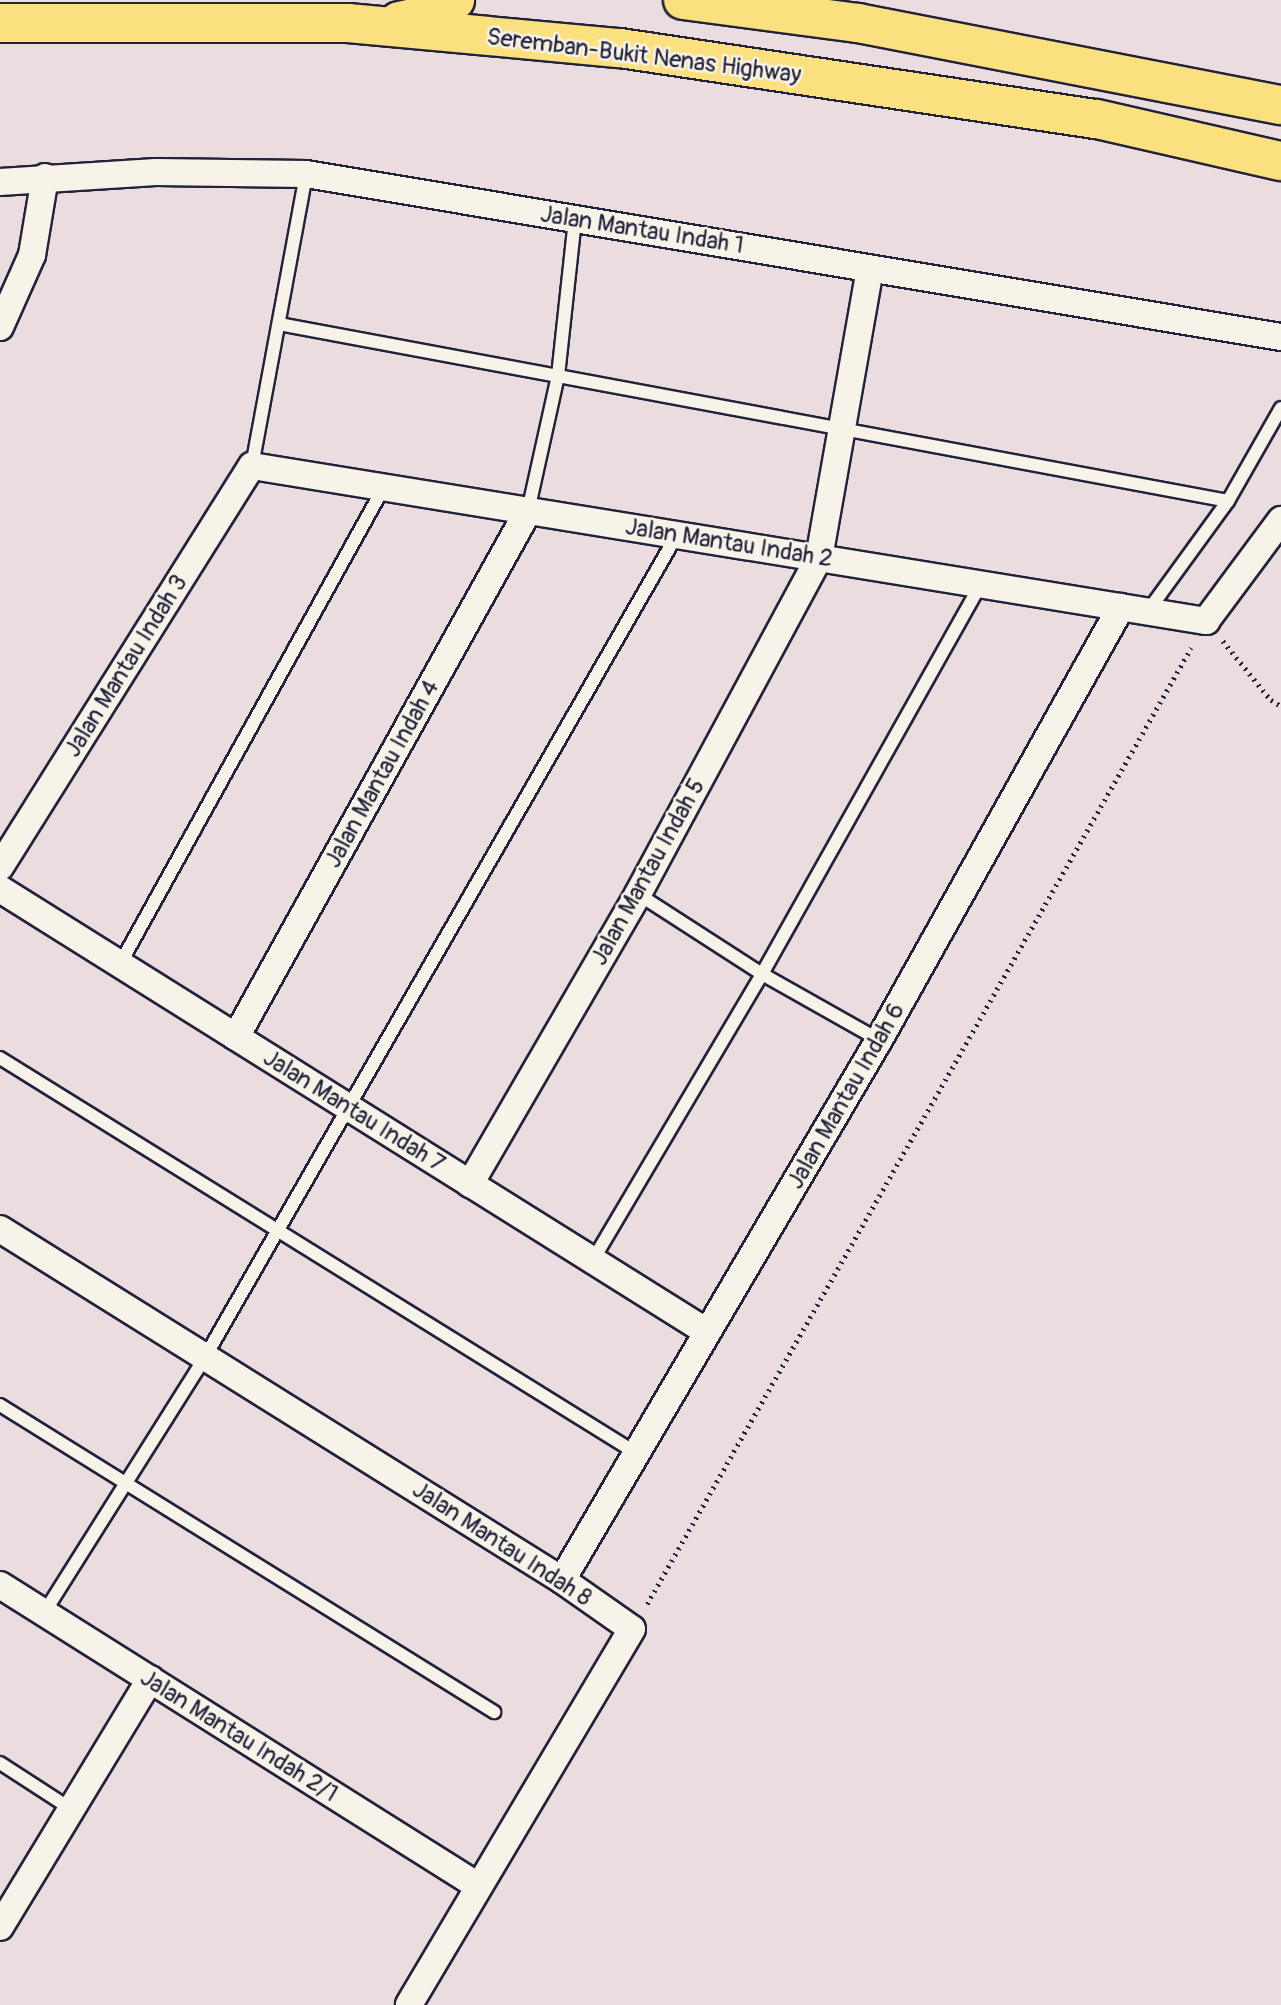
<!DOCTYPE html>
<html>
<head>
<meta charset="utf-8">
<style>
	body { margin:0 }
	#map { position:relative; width:1281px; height:2005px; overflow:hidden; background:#ebdce0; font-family:Pangolin,sans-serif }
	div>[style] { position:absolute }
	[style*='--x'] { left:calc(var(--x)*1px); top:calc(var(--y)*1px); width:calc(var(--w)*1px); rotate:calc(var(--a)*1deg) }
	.path>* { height:4.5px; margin-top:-2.25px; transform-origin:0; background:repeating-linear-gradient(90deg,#22223b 0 2px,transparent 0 7px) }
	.roads { filter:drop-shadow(2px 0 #22223b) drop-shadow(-2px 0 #22223b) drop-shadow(0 2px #22223b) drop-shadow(0 -2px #22223b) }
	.service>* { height:12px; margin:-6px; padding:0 6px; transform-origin:6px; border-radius:6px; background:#f7f3e8 }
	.minor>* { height:26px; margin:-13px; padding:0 13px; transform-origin:13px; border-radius:13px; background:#f7f3e8 }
	.trunk>* { height:38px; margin:-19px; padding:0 19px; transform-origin:19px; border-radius:19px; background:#fbe080 }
	span { translate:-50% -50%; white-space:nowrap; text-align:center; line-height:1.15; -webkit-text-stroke:5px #f7f3e8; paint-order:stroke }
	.street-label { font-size:24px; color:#22223b }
</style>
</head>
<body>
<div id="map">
	<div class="path">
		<i style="--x:1223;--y:641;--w:76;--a:50.9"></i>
		<i style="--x:1271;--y:700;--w:12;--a:31"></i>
		<i style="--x:647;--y:1604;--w:1100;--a:-60.36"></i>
	</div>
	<div class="roads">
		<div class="service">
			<i style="--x:279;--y:324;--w:965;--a:10.56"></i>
			<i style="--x:252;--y:466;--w:297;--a:-79.5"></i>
			<i style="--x:528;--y:511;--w:138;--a:-77.5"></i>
			<i style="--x:558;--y:376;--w:158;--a:-83.8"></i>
			<i style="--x:1148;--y:611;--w:136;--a:-54"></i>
			<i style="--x:1228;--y:501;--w:107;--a:-60.3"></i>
			<i style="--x:638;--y:894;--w:148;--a:32.8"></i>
			<i style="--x:762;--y:974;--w:134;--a:29.4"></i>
			<i style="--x:120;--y:964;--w:545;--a:-61.04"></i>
			<i style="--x:0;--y:1058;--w:749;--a:31.84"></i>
			<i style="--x:593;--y:1260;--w:332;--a:-59.4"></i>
			<i style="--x:762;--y:974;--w:447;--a:-60.7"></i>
			<i style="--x:0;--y:1405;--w:582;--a:31.86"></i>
			<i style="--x:44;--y:1613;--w:302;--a:-57.8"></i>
			<i style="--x:205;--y:1357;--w:948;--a:-60.14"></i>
			<i style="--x:0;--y:1763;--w:85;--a:32.9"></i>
		</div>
		<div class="minor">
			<i style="--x:0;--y:182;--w:156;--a:-3.7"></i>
			<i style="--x:156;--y:172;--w:150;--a:0.8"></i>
			<i style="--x:306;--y:174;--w:989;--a:9.49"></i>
			<i style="--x:0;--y:327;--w:79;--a:-66"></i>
			<i style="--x:32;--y:255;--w:79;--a:-80.5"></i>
			<i style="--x:0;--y:867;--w:474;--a:-57.9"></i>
			<i style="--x:252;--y:466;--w:967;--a:9.23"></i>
			<i style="--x:1206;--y:621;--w:126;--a:-53.4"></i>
			<i style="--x:0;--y:889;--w:834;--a:32.07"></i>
			<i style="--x:236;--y:1037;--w:602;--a:-60.96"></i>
			<i style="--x:470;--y:1184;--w:335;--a:-59.9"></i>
			<i style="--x:638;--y:894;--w:382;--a:-61.7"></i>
			<i style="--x:819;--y:558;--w:294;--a:-80"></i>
			<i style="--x:0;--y:1229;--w:663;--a:31.99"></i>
			<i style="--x:562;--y:1580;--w:85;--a:35"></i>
			<i style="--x:632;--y:1629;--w:437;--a:120.7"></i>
			<i style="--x:562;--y:1580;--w:626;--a:-59.59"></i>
			<i style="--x:879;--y:1040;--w:496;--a:-60.8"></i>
			<i style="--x:0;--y:1585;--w:565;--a:32.2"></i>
			<i style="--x:0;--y:1927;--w:290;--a:-58.8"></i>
		</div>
		<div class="trunk">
			<i style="--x:683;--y:0;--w:177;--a:7.5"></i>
			<i style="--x:858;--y:23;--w:431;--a:11"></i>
			<i style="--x:399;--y:21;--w:34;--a:-12"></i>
			<i style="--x:432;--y:14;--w:27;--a:-31"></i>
			<i style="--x:0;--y:23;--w:348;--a:0"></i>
			<i style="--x:348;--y:23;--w:273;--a:5.3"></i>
			<i style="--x:620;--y:48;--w:482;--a:8.5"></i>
			<i style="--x:1097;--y:119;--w:189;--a:12.9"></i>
		</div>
	</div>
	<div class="street-label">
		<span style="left:644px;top:56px;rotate:7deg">Seremban-Bukit Nenas Highway</span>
		<span style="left:642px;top:230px;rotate:9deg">Jalan Mantau Indah 1</span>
		<span style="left:729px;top:543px;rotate:9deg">Jalan Mantau Indah 2</span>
		<span style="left:126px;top:666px;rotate:-58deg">Jalan Mantau Indah 3</span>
		<span style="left:382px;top:774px;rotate:-61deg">Jalan Mantau Indah 4</span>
		<span style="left:648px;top:872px;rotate:-61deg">Jalan Mantau Indah 5</span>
		<span style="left:846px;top:1096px;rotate:-60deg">Jalan Mantau Indah 6</span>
		<span style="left:354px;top:1111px;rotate:32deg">Jalan Mantau Indah 7</span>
		<span style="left:502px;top:1544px;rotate:33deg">Jalan Mantau Indah 8</span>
		<span style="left:239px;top:1736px;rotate:32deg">Jalan Mantau Indah 2/1</span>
	</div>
</div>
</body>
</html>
